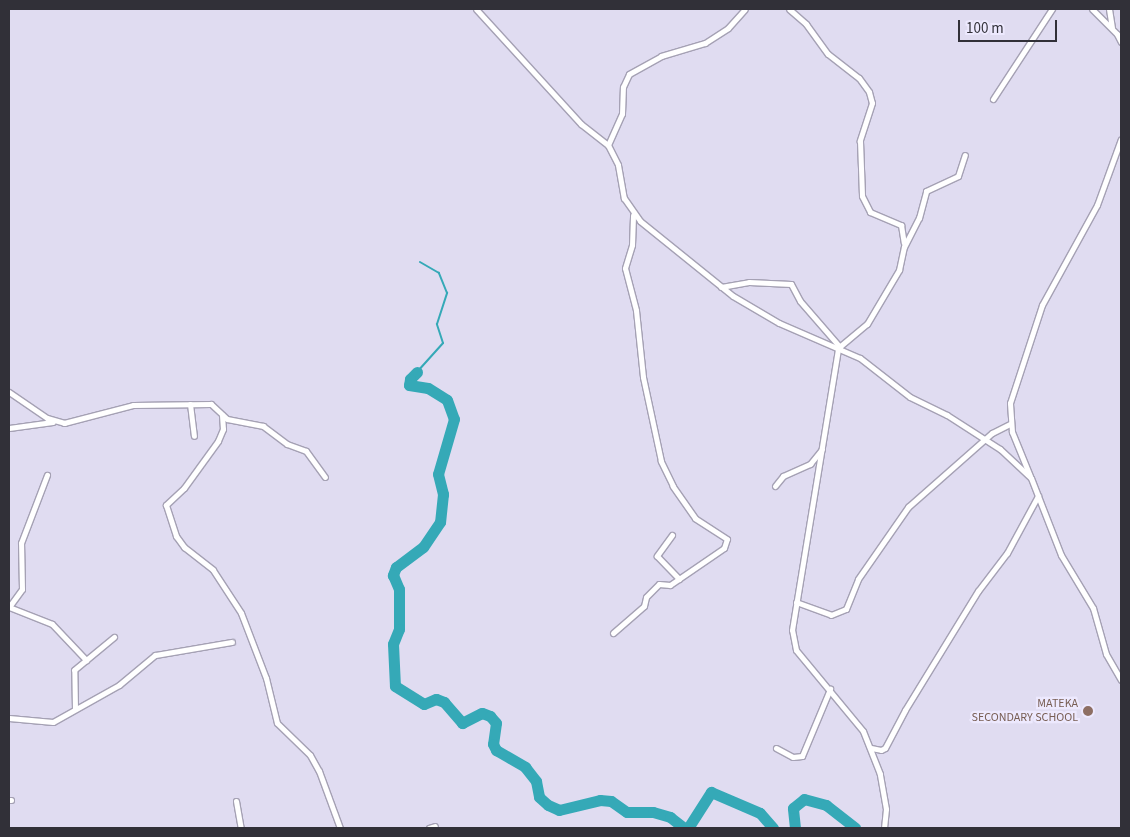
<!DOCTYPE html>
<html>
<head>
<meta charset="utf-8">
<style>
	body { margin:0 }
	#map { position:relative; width:1130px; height:837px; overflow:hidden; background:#e0dcf1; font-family:"Source Sans 3",sans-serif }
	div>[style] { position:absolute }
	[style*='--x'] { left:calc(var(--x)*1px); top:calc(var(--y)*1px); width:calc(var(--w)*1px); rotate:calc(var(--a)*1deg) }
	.stream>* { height:2px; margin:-1px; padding:0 1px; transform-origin:1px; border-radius:1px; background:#35a9b7 }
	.river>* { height:11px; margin:-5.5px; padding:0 5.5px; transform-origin:5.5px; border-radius:5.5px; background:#35a9b7 }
	.roads { filter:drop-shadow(1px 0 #a5a1b4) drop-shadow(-1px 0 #a5a1b4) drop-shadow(0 1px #a5a1b4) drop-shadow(0 -1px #a5a1b4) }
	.street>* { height:5px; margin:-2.5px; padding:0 2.5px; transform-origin:2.5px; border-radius:2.5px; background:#fff }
	.dots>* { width:14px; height:14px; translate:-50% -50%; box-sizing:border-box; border:2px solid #ede9fe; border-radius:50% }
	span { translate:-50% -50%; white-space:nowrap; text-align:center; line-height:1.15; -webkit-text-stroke:4.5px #ede9fe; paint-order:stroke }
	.education-label { font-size:12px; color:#785e54 }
	.right { translate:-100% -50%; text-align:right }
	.frame { position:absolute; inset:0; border:10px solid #313038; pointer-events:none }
	.scale { position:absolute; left:958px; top:20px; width:99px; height:22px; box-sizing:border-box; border:2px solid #313038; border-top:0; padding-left:6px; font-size:15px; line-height:18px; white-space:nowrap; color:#313038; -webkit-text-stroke:4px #ede9fe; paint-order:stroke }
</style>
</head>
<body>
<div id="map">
	<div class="stream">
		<i style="--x:417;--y:372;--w:39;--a:-48"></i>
		<i style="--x:443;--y:343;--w:20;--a:-108"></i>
		<i style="--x:437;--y:324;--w:33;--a:-72"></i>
		<i style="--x:447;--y:293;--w:22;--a:-112"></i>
		<i style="--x:439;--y:273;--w:22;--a:-150"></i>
	</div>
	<div class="river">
		<i style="--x:417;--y:372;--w:10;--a:135"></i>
		<i style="--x:410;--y:379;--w:6;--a:99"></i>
		<i style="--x:409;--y:385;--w:19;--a:9"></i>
		<i style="--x:428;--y:388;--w:22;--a:32"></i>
		<i style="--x:447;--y:400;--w:20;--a:70"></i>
		<i style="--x:454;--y:419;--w:57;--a:106.2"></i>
		<i style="--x:438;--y:474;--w:21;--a:76"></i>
		<i style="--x:443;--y:494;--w:28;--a:96"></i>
		<i style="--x:440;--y:522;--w:30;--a:124"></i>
		<i style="--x:423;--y:547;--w:34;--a:143"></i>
		<i style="--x:396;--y:567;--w:9;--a:111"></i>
		<i style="--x:393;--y:575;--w:15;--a:67"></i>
		<i style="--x:399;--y:589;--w:40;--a:90"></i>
		<i style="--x:399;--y:629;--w:16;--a:112"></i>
		<i style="--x:393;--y:644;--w:42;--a:87.3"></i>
		<i style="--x:395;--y:686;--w:34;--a:32"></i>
		<i style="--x:424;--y:704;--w:13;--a:-23"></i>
		<i style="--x:436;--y:699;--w:9;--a:21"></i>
		<i style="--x:444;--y:702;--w:28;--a:49"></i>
		<i style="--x:462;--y:723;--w:22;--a:-27"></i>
		<i style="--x:482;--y:713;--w:9;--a:21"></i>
		<i style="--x:490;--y:716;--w:9;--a:49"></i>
		<i style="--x:496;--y:723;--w:21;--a:98"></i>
		<i style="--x:493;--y:744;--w:7;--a:63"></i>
		<i style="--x:496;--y:750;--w:34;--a:30"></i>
		<i style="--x:525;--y:767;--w:18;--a:52"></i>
		<i style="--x:536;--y:781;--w:16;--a:79"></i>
		<i style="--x:539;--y:797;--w:12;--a:42"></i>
		<i style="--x:548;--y:805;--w:12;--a:24"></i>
		<i style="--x:559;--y:810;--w:42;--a:-13.7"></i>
		<i style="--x:600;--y:800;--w:11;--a:5"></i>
		<i style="--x:611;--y:801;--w:19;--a:35"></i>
		<i style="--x:627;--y:812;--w:26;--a:0"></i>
		<i style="--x:653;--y:812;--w:18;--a:16"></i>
		<i style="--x:670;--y:817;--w:18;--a:38"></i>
		<i style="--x:688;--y:828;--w:43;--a:-57.4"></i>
		<i style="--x:711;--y:792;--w:53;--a:23.2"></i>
		<i style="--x:760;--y:813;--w:20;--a:49"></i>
		<i style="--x:795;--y:828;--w:20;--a:-96"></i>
		<i style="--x:793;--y:808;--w:14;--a:-39"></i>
		<i style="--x:804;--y:799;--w:23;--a:15"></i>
		<i style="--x:826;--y:805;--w:37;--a:38"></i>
	</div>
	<div class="roads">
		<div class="street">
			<i style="--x:476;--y:9;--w:156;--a:47.6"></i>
			<i style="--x:581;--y:124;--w:34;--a:38"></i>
			<i style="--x:608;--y:145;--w:22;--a:63"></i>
			<i style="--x:618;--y:165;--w:34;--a:80"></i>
			<i style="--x:624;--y:198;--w:28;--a:55"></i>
			<i style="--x:640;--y:221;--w:119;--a:38.9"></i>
			<i style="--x:733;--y:296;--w:53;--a:30.4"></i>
			<i style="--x:779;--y:323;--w:88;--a:23.4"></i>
			<i style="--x:860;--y:358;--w:63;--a:38"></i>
			<i style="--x:910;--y:397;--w:41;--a:25.9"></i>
			<i style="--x:947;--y:415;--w:63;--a:32.7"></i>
			<i style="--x:1000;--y:449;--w:42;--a:43.1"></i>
			<i style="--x:1031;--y:478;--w:83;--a:68.7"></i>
			<i style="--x:1061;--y:555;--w:62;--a:58.9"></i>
			<i style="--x:1093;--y:608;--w:48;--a:74.2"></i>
			<i style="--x:1106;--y:654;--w:30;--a:60"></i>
			<i style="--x:789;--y:9;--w:23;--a:41"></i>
			<i style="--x:806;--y:24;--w:37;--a:54"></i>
			<i style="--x:828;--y:54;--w:39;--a:38"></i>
			<i style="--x:859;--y:78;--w:17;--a:54"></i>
			<i style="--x:869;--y:92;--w:11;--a:75"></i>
			<i style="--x:872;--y:103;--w:40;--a:108"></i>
			<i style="--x:860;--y:141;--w:55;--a:87.9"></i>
			<i style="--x:862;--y:196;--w:18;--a:63"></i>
			<i style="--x:870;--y:212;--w:34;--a:23"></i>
			<i style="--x:901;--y:225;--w:18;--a:81"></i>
			<i style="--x:1092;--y:9;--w:35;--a:45"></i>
			<i style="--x:1117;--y:34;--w:9;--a:63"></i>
			<i style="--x:1109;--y:9;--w:19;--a:81"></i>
			<i style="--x:993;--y:99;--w:108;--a:-56.8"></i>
			<i style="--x:608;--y:145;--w:34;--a:-66"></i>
			<i style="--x:622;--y:114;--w:27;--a:-88"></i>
			<i style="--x:623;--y:87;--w:14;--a:-65"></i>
			<i style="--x:629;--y:74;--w:37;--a:-29"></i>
			<i style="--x:661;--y:56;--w:46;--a:-16.5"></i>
			<i style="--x:705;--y:43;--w:27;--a:-33"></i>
			<i style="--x:728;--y:28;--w:25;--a:-48"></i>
			<i style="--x:721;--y:287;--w:28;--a:-10"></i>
			<i style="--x:749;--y:282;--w:42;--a:2.7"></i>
			<i style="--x:791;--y:284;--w:19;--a:62"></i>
			<i style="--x:800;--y:301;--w:61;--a:49"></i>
			<i style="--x:9;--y:392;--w:46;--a:34.4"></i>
			<i style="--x:47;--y:418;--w:18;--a:16"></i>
			<i style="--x:64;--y:423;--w:71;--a:-14.6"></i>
			<i style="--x:133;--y:405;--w:78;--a:-0.7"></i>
			<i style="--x:211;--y:404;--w:22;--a:43"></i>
			<i style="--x:227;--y:419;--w:37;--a:11"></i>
			<i style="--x:263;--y:426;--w:30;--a:37"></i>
			<i style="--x:287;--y:444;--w:20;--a:20"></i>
			<i style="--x:306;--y:451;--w:32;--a:54"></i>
			<i style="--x:190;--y:404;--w:32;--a:83"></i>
			<i style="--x:222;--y:415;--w:14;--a:86"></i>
			<i style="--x:223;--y:429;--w:13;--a:113"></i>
			<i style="--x:218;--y:441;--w:58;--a:125.9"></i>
			<i style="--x:184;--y:488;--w:25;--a:137"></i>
			<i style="--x:166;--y:505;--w:33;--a:72"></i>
			<i style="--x:176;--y:536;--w:14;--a:54"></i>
			<i style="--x:184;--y:547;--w:37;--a:38"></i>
			<i style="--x:213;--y:570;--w:51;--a:56.9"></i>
			<i style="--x:241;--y:613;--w:70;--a:69"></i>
			<i style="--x:266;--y:678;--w:46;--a:76.3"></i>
			<i style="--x:277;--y:723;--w:46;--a:44.1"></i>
			<i style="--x:310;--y:755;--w:18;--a:61"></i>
			<i style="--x:319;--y:771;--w:61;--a:69.8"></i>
			<i style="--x:9;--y:428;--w:44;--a:-7.8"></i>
			<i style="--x:1030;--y:476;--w:48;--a:-112.2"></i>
			<i style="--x:1012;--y:432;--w:29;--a:-94"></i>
			<i style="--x:1010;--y:403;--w:103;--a:-71.9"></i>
			<i style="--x:1042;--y:305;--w:114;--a:-61.2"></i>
			<i style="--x:1097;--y:205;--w:70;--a:-70"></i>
			<i style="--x:775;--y:486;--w:13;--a:-51"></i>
			<i style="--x:783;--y:476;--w:30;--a:-24"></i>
			<i style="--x:810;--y:464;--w:19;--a:-51"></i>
			<i style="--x:672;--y:535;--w:26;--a:126"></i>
			<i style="--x:657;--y:556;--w:32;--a:46"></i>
			<i style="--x:796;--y:602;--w:37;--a:20"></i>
			<i style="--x:831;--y:615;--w:16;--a:-22"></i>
			<i style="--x:846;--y:609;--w:32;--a:-68"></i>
			<i style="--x:858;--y:579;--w:88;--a:-55.2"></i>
			<i style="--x:908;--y:507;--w:112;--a:-41.4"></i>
			<i style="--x:992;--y:433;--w:20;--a:-27"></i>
			<i style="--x:9;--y:607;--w:22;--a:-54"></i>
			<i style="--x:22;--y:589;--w:46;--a:-91.2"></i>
			<i style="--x:21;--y:543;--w:73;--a:-69.1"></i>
			<i style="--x:9;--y:607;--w:46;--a:21.6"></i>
			<i style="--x:52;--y:624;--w:50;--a:46.6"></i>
			<i style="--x:613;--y:633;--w:41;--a:-41.1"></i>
			<i style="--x:644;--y:606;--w:9;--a:-77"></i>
			<i style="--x:646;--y:597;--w:18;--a:-45"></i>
			<i style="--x:659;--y:584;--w:11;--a:5"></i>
			<i style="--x:670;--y:585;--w:65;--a:-34.4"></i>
			<i style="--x:724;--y:548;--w:9;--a:-72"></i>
			<i style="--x:727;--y:539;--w:38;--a:-147"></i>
			<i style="--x:695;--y:518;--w:39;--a:-125"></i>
			<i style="--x:673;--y:486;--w:28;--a:-116"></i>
			<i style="--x:661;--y:461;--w:86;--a:-102.1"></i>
			<i style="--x:643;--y:377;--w:67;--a:-96"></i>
			<i style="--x:636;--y:310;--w:43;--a:-104.7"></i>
			<i style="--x:625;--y:268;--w:24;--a:-73"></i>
			<i style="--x:632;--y:245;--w:30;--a:-88"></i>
			<i style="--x:75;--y:709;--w:39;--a:-91"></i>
			<i style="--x:74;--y:670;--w:52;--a:-39.5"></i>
			<i style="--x:9;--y:718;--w:44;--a:5.2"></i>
			<i style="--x:53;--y:722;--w:76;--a:-29.3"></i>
			<i style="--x:119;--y:685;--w:47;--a:-39.8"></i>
			<i style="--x:155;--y:655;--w:78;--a:-9.6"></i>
			<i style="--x:776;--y:748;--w:19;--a:28"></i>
			<i style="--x:793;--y:757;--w:9;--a:-6"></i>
			<i style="--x:802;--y:756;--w:73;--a:-67.3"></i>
			<i style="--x:871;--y:748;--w:10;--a:11"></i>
			<i style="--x:881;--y:750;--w:4;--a:-27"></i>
			<i style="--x:885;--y:748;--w:43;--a:-62.2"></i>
			<i style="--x:905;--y:710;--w:140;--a:-58.5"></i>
			<i style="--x:978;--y:591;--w:48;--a:-52.7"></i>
			<i style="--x:1007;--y:553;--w:65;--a:-61.5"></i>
			<i style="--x:9;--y:800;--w:2;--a:0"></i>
			<i style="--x:236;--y:801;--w:27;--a:80"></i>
			<i style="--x:429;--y:828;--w:6;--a:-18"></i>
			<i style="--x:884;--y:828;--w:19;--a:-84"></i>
			<i style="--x:886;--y:809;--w:36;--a:-100"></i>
			<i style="--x:880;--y:774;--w:46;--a:-111.6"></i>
			<i style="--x:863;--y:731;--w:105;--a:-129.6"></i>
			<i style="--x:796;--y:650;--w:20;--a:-101"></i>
			<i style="--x:792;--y:630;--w:286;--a:-80.7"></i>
			<i style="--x:838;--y:348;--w:38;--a:-40"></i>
			<i style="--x:867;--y:324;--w:63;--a:-59.3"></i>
			<i style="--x:899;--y:270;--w:24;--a:-78"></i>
			<i style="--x:904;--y:247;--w:33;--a:-63"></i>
			<i style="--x:919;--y:218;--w:28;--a:-75"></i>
			<i style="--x:926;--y:191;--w:35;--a:-25"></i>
			<i style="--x:958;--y:176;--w:22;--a:-72"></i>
		</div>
	</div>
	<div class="dots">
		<i style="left:1088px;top:711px;background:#8d6e63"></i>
	</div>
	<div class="education-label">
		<span class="right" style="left:1078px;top:711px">MATEKA<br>SECONDARY SCHOOL</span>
	</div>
	<div class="frame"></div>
	<div class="scale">100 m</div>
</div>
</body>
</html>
